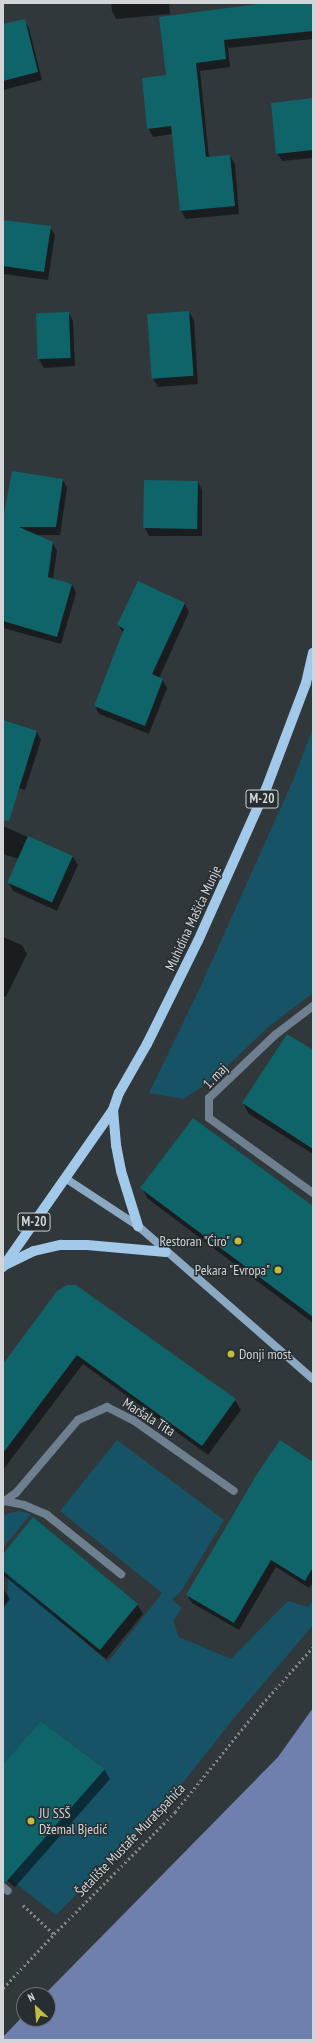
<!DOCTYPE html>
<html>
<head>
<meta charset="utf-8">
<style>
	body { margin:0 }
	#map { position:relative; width:316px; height:2043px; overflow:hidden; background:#31383b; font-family:"PT Sans Narrow",sans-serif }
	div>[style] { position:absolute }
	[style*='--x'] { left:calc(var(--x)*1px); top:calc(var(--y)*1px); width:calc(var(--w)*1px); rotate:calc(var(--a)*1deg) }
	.green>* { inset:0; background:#165366 }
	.water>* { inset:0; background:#6f80af }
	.shadow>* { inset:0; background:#0007 }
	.building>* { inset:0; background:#0e6468; transform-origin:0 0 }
	.path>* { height:2.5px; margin-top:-1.25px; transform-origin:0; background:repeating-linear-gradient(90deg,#818789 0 2px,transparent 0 5px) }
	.service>* { height:8px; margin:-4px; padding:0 4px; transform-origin:4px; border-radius:4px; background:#6e8090 }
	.minor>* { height:8px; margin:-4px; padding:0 4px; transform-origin:4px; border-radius:4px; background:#6e8090 }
	.secondary>* { height:8px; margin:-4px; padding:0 4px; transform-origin:4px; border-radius:4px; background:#8ba9c3 }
	.primary>* { height:10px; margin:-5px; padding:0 5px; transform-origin:5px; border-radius:5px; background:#a2c8ea }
	.dots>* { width:11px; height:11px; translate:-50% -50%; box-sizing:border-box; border:2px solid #272e31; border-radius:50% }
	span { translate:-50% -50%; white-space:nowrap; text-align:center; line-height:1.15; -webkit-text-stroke:3px #272e31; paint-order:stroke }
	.shield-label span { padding:1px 3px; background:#272e31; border:1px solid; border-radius:3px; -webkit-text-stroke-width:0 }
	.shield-label { font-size:13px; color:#d1d5d7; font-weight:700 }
	.street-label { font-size:14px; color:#d1d5d7 }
	.poi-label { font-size:14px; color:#d1d5d7 }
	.right { translate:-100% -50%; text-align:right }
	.left { translate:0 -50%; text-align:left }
	.frame { position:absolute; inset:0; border:4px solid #d1d5d7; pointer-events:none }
	.north { position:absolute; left:16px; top:1987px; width:40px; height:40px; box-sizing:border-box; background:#272e31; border:1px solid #6b7173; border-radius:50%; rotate:334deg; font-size:11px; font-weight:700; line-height:16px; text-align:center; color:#d1d5d7 }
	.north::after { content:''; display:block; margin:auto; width:14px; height:18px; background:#bfbe41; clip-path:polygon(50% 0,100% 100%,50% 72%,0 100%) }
</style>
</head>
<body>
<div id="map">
	<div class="green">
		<i style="clip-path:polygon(313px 728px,313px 993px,267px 1028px,216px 1077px,184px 1099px,149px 1093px,199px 990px,294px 778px)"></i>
		<i style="clip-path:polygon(117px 1440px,224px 1520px,182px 1590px,172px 1600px,182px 1608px,173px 1621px,179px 1637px,231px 1659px,288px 1601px,308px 1607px,313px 1601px,313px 1625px,234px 1718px,162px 1809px,56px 1915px,9px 1878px,104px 1768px,41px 1721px,3px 1764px,3px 1606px,7px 1602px,8px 1575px,108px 1662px,162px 1593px,60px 1511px)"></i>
		<i style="clip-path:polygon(19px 1511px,31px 1514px,3px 1548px,3px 1515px)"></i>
	</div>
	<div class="water">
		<i style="clip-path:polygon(313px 1708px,313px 2040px,3px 2040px,3px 2037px,24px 2015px,24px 2019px,48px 2019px,48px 1995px,44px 1995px,278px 1757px)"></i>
	</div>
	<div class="shadow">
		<i style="clip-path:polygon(111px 3px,169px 3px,170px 14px,116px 19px,112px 11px)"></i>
		<i style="clip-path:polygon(266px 3px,313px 3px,313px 39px,228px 48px,230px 67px,200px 71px,209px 158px,230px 156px,235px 164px,239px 214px,186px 219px,181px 211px,173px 134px,153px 137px,148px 128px,167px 76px)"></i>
		<i style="clip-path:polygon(24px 20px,29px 28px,42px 80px,3px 90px,3px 25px)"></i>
		<i style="clip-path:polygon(313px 99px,313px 158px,282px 161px,277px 153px)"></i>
		<i style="clip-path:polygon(3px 221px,50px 227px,55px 235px,48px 280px,3px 274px)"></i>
		<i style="clip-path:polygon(189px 312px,194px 320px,198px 384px,158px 387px,153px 379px)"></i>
		<i style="clip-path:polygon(69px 313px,73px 321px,75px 366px,44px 368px,39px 360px)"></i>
		<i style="clip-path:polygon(13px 473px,63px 480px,67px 488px,60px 535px,34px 535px,53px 543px,57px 551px,53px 579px,72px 584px,76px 593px,61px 644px,3px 628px,3px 548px)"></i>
		<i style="clip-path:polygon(198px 482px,202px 490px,202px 536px,149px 536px,145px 528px)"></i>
		<i style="clip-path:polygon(185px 604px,189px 612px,159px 678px,162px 679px,167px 688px,149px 734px,99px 714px,95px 706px,124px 634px,118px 625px)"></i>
		<i style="clip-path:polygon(3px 721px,37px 732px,41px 740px,25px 790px,3px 783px)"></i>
		<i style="clip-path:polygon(3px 826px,73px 857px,78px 865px,57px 911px,13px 891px,9px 883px,19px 859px,3px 854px)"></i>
		<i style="clip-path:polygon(3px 937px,22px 945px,27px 954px,6px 997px,3px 996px)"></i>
		<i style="clip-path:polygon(313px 1051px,313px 1154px,249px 1114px,243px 1103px)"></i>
		<i style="clip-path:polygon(142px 1188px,313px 1208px,313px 1323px,148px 1199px)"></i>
		<i style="clip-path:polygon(58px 1292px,235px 1400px,241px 1410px,208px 1455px,83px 1364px,3px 1470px,3px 1366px)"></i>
		<i style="clip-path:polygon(313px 1463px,313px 1583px,309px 1588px,276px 1567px,239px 1630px,192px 1603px,187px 1595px)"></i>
		<i style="clip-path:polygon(3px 1556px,137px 1604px,143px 1614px,106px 1659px,3px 1575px)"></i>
		<i style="clip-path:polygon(3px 1589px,10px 1599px,3px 1608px)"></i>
		<i style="clip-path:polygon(3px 1766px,104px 1769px,110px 1779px,15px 1887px,3px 1877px)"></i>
	</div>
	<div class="building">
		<i style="clip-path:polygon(266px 3px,313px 3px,313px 31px,224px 40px,226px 59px,196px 63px,206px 157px,230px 155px,235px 206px,180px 211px,171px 126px,147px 129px,142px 78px,166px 75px,159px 17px)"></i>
		<i style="clip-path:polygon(25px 19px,38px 72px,3px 81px,3px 24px)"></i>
		<i style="clip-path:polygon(313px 98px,313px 150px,276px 154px,271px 103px)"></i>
		<i style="clip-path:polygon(3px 220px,51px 226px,44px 272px,3px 266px)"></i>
		<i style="left:189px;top:311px;width:65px;height:42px;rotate:86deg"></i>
		<i style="left:69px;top:312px;width:46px;height:33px;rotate:88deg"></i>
		<i style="clip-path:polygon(12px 471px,63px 479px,56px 527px,19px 527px,53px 542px,48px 577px,72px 584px,57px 637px,3px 621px,3px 519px)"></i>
		<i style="left:144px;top:480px;width:54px;height:48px;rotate:1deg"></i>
		<i style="clip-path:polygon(138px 581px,185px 603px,152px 674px,163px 679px,145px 726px,94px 706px,124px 629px,117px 625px)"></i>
		<i style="clip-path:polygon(3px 720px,37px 731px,9px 821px,3px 820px)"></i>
		<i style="left:28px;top:836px;width:49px;height:51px;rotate:24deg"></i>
		<i style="clip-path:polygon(287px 1034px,313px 1050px,313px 1149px,242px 1103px)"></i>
		<i style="clip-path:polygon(193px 1118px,313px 1206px,313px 1317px,140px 1188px)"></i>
		<i style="clip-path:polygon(67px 1285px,76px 1285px,236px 1399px,202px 1446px,77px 1355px,3px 1453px,3px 1364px,57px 1291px)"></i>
		<i style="clip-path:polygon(280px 1440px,313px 1462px,313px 1567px,305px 1581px,271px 1560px,234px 1623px,186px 1595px,257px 1474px)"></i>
		<i style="clip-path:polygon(33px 1517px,138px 1604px,100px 1650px,3px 1571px,3px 1554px)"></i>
		<i style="clip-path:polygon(41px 1721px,105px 1769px,6px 1882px,3px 1882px,3px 1764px)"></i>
	</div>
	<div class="path">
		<i style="--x:23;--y:1905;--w:42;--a:43.1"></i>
		<i style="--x:3;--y:1988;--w:74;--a:-46.6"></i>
		<i style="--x:54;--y:1934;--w:172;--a:-45.2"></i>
		<i style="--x:175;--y:1812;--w:139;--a:-51.1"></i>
		<i style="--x:262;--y:1704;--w:76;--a:-48.2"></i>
	</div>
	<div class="service">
		<i style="--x:5;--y:1501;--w:19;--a:12"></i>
		<i style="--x:24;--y:1505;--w:25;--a:23"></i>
		<i style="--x:47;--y:1515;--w:95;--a:38.6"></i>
	</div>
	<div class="minor">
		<i style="--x:313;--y:1006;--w:48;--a:142.7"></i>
		<i style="--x:275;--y:1035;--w:91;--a:136.3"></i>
		<i style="--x:209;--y:1098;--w:20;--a:90"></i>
		<i style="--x:209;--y:1118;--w:128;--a:35.8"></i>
		<i style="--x:3;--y:1502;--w:16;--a:-35"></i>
		<i style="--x:16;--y:1493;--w:96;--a:-49.7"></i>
		<i style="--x:78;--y:1420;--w:32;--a:-24"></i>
		<i style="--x:107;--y:1407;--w:29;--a:27"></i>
		<i style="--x:133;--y:1420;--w:123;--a:35.1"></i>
		<i style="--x:3;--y:1887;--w:6;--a:39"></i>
	</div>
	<div class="secondary">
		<i style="--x:65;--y:1178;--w:87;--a:33.3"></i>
		<i style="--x:138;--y:1226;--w:232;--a:41.2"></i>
	</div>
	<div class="primary">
		<i style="--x:113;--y:1110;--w:35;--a:85"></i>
		<i style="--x:116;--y:1145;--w:26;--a:79"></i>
		<i style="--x:121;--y:1171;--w:58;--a:72.8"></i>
		<i style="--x:5;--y:1265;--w:32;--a:-26"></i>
		<i style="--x:34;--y:1251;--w:28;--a:-13"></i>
		<i style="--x:61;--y:1245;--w:26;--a:0"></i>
		<i style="--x:87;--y:1245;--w:79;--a:5.1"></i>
		<i style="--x:3;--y:1267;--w:192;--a:-55"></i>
		<i style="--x:113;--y:1110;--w:18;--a:-71"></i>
		<i style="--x:119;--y:1093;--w:56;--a:-60.3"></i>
		<i style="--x:147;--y:1044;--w:115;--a:-63.7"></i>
		<i style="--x:198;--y:941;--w:167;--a:-65.9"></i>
		<i style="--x:266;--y:789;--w:113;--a:-69.3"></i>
		<i style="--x:306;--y:683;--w:31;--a:-77"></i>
	</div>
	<div class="dots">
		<i style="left:238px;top:1241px;background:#bfbe41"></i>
		<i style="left:278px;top:1270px;background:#bfbe41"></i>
		<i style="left:231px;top:1354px;background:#bfbe41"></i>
		<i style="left:31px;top:1821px;background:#bfbe41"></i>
	</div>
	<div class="shield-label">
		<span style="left:262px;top:799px">M-20</span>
		<span style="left:34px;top:1222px">M-20</span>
	</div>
	<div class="street-label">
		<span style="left:193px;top:918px;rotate:-65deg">Muhidina Mašića Munje</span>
		<span style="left:215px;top:1076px;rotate:-46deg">1. maj</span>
		<span style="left:149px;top:1417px;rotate:32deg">Maršala Tita</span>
		<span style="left:130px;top:1840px;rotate:-46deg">Šetalište Mustafe Muratspahića</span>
	</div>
	<div class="poi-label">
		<span class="right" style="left:230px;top:1241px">Restoran "Ćiro"</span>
		<span class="right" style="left:270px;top:1270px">Pekara "Evropa"</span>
		<span class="left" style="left:239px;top:1354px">Donji most</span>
		<span class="left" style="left:39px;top:1821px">JU SSŠ<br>Džemal Bjedić</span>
	</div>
	<div class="frame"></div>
	<div class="north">N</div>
</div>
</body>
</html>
